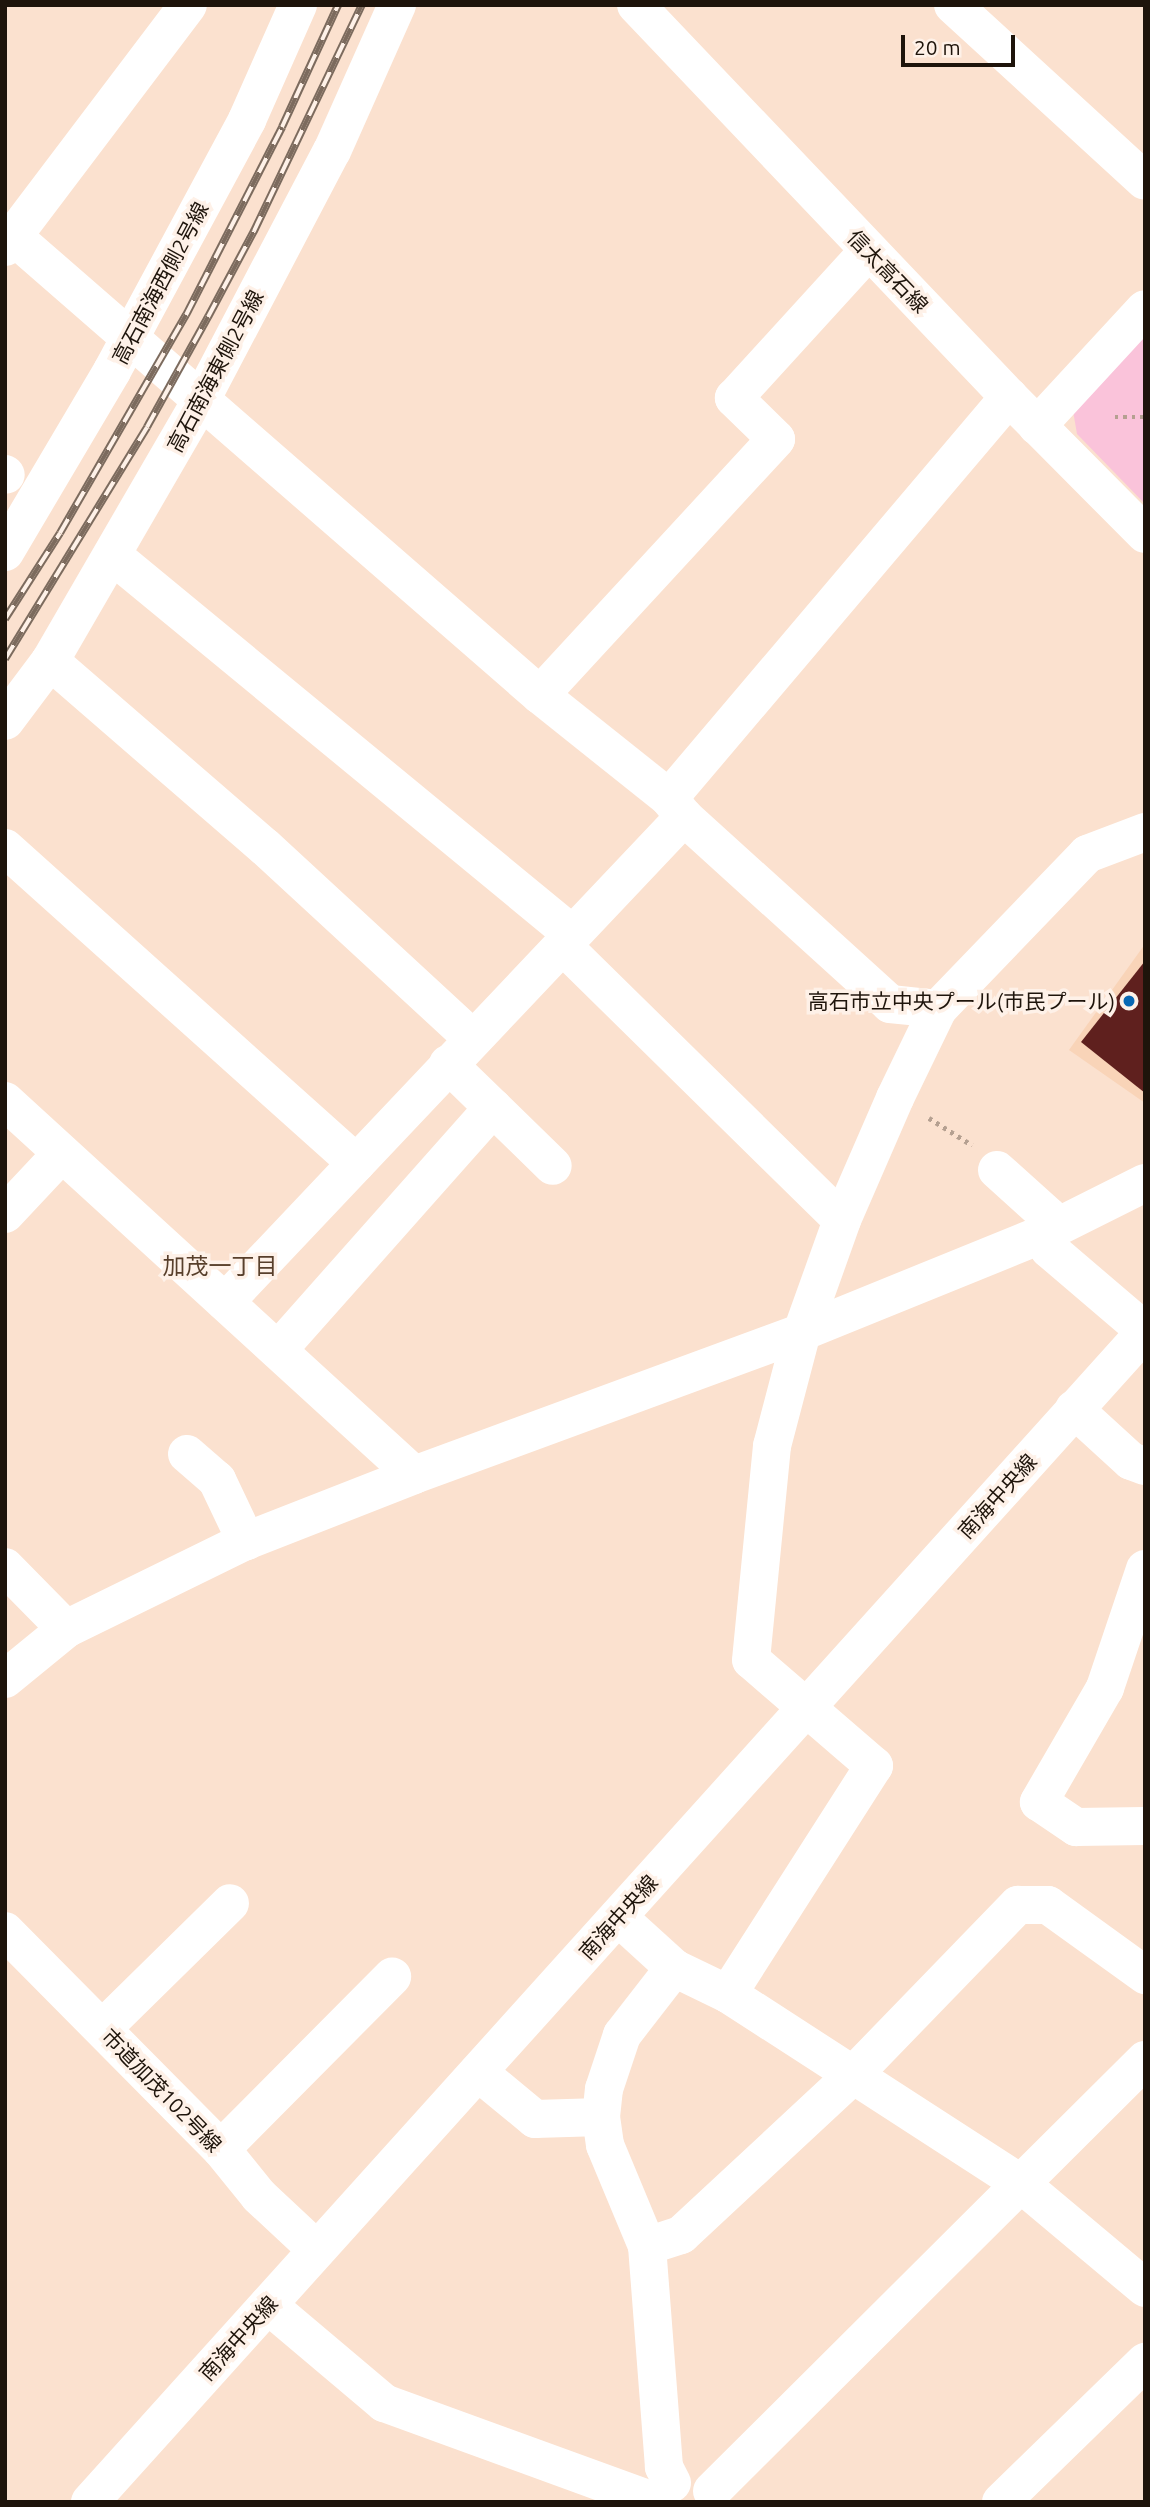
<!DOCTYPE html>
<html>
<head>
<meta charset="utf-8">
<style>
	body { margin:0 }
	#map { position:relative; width:1150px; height:2507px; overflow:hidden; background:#fbe1cf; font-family:Ubuntu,"Noto Sans JP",sans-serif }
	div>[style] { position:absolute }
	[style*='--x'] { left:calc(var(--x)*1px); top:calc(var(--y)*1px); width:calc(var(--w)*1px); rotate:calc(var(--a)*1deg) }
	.built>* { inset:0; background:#f9d4b8 }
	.green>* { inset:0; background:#fac3da }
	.building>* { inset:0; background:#5f201e }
	.path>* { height:4.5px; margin-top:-2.25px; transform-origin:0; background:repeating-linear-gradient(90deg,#b5a091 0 3.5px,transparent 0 8.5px) }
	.street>* { height:38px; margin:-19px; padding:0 19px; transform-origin:19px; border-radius:19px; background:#fff }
	.secondary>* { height:38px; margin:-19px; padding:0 19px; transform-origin:19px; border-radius:19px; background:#fff }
	.rail>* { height:8px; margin-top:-4px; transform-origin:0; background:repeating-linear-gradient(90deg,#fef1e8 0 16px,#7c6b5e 0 32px); box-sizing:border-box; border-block:2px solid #7c6b5e }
	.dots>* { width:19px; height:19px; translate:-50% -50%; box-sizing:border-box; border:4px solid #fef1e8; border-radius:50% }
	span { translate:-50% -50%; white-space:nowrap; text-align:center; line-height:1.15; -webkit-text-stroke:7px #fef1e8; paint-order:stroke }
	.street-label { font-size:21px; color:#1e140b }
	.poi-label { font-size:21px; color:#1e140b }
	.right { translate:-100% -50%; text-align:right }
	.neighbourhood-label { font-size:23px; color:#583f2b }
	.frame { position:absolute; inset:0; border:7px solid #1e140b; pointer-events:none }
	.scale { position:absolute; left:901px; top:35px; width:114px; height:32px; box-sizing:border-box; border:4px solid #1e140b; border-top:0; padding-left:9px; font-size:21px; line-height:24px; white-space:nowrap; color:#1e140b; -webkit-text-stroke:5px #fef1e8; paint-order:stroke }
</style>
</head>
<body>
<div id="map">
	<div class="built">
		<i style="clip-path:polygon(1145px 944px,1145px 1103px,1069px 1050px)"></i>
	</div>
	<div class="green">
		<i style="clip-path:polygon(1145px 326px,1145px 504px,1077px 434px,1072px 405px)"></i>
	</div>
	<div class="building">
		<i style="clip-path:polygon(1145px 961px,1145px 1093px,1081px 1042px)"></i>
	</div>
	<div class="path">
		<i style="--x:1115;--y:417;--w:30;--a:0"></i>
		<i style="--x:929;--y:1118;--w:51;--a:32.1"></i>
	</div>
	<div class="street">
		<i style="--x:953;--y:5;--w:260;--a:42.5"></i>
		<i style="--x:14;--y:237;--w:697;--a:41.05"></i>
		<i style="--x:540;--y:695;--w:165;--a:38.6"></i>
		<i style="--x:669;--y:798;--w:24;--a:52"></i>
		<i style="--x:684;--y:817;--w:278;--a:42.2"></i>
		<i style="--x:890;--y:1004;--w:48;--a:5.9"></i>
		<i style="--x:5;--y:247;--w:303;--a:-52.9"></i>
		<i style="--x:5;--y:474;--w:1;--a:45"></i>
		<i style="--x:5;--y:552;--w:210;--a:-59.4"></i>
		<i style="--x:112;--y:371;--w:285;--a:-61.7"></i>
		<i style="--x:247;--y:120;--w:126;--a:-66.1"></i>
		<i style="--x:112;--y:555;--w:596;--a:39.49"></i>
		<i style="--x:50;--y:661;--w:284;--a:40.9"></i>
		<i style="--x:265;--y:847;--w:282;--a:42.7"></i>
		<i style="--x:540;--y:695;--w:348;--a:-47.3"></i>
		<i style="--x:776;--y:439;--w:59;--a:-135.7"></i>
		<i style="--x:734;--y:398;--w:199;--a:-47.6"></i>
		<i style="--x:5;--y:721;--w:75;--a:-53.1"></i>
		<i style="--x:50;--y:661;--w:302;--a:-59.9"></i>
		<i style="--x:201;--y:400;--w:281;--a:-62.3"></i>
		<i style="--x:332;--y:151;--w:160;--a:-66"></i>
		<i style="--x:669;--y:798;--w:526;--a:-49.71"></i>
		<i style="--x:5;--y:848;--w:472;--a:41.9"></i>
		<i style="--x:562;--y:945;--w:392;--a:44.5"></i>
		<i style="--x:448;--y:1064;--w:146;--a:44.2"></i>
		<i style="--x:5;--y:1101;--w:554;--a:42.44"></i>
		<i style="--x:997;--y:1170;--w:69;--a:42"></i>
		<i style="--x:1048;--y:1216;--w:33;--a:88"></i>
		<i style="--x:1049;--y:1249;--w:126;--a:40.5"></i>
		<i style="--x:5;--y:1214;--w:83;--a:-46.9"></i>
		<i style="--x:225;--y:1302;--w:668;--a:-46.58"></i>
		<i style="--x:278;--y:1350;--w:324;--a:-48.4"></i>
		<i style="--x:1074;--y:1409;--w:77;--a:42.4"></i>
		<i style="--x:1131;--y:1461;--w:15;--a:20"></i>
		<i style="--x:187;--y:1454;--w:40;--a:41"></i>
		<i style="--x:217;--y:1480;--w:68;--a:64.6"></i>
		<i style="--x:5;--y:1567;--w:87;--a:45.5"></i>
		<i style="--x:1145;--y:1569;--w:126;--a:108.6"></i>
		<i style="--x:1105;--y:1688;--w:132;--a:120.1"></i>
		<i style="--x:1039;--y:1802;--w:45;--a:34"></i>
		<i style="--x:1076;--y:1827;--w:69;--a:-0.8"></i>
		<i style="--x:618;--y:1917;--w:76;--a:42.3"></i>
		<i style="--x:674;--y:1968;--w:60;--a:25.7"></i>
		<i style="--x:728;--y:1994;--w:348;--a:32.9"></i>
		<i style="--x:1020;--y:2183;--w:163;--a:40"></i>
		<i style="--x:5;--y:1931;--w:307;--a:45.3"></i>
		<i style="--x:221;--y:2149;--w:60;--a:51"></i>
		<i style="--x:259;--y:2196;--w:79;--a:43"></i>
		<i style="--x:728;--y:1994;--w:271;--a:-57.4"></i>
		<i style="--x:874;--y:1766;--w:162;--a:-139.2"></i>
		<i style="--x:751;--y:1660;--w:215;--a:-84.4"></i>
		<i style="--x:772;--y:1446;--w:118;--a:-75.3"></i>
		<i style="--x:802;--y:1332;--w:119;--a:-70.3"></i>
		<i style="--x:842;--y:1220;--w:133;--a:-66.5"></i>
		<i style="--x:895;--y:1098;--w:99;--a:-64.2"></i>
		<i style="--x:938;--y:1009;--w:215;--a:-46.1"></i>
		<i style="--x:1087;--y:854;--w:62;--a:-20.8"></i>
		<i style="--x:103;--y:2028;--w:178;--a:-44.5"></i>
		<i style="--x:478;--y:2072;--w:74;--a:39.5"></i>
		<i style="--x:535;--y:2119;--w:66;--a:-1.7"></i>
		<i style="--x:221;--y:2149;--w:243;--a:-45.2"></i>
		<i style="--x:647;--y:2246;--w:36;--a:-18"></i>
		<i style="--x:681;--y:2235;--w:235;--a:-42.9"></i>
		<i style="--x:853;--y:2075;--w:237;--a:-45.9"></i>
		<i style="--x:1018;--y:1905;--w:30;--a:0"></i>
		<i style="--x:1048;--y:1905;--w:120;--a:35.8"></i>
		<i style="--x:268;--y:2305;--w:152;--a:40.2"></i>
		<i style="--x:384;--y:2403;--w:289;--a:20"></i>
		<i style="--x:672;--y:2483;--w:18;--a:-117"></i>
		<i style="--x:664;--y:2467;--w:222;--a:-94.4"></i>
		<i style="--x:647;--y:2246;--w:109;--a:-112.6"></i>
		<i style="--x:605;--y:2145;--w:28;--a:-98"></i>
		<i style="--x:601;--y:2117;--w:28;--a:-84"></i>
		<i style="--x:604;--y:2089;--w:57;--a:-71.6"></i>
		<i style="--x:622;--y:2035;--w:85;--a:-52.2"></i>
		<i style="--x:712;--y:2491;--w:611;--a:-44.87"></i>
		<i style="--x:1001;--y:2502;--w:201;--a:-44.2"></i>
	</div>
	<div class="secondary">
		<i style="--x:636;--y:5;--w:541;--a:46.42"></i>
		<i style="--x:1009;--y:397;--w:193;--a:45.2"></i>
		<i style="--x:1037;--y:426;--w:159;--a:-47.3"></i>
		<i style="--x:5;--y:1679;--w:79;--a:-39.3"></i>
		<i style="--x:66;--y:1629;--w:200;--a:-26.1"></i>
		<i style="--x:246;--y:1541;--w:180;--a:-21.4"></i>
		<i style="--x:414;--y:1475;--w:414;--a:-20.2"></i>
		<i style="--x:802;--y:1332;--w:258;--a:-22.1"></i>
		<i style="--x:1041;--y:1235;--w:116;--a:-26.6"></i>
		<i style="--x:90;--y:2502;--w:1575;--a:-47.96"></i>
	</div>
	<div class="rail">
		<i style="--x:5;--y:619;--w:102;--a:-57.4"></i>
		<i style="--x:60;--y:533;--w:252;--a:-60"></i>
		<i style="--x:186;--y:315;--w:211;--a:-62.9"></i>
		<i style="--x:282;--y:127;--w:134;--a:-65.3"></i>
		<i style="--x:5;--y:659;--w:272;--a:-58.5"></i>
		<i style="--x:147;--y:427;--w:126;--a:-61"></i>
		<i style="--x:208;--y:317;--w:98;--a:-61.9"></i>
		<i style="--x:254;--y:231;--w:250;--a:-64.5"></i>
	</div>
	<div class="dots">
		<i style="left:1129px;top:1001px;background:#0868b4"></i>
	</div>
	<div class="street-label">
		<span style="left:888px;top:271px;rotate:46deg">信太高石線</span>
		<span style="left:160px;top:283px;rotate:-62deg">高石南海西側2号線</span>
		<span style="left:215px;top:371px;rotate:-62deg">高石南海東側2号線</span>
		<span style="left:997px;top:1496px;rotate:-48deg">南海中央線</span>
		<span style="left:618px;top:1917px;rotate:-48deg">南海中央線</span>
		<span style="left:162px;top:2090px;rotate:46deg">市道加茂102号線</span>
		<span style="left:238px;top:2338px;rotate:-48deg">南海中央線</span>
	</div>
	<div class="poi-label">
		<span class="right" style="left:1115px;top:1001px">高石市立中央プール(市民プール)</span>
	</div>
	<div class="neighbourhood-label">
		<span style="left:220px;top:1266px">加茂一丁目</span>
	</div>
	<div class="frame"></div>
	<div class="scale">20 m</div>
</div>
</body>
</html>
